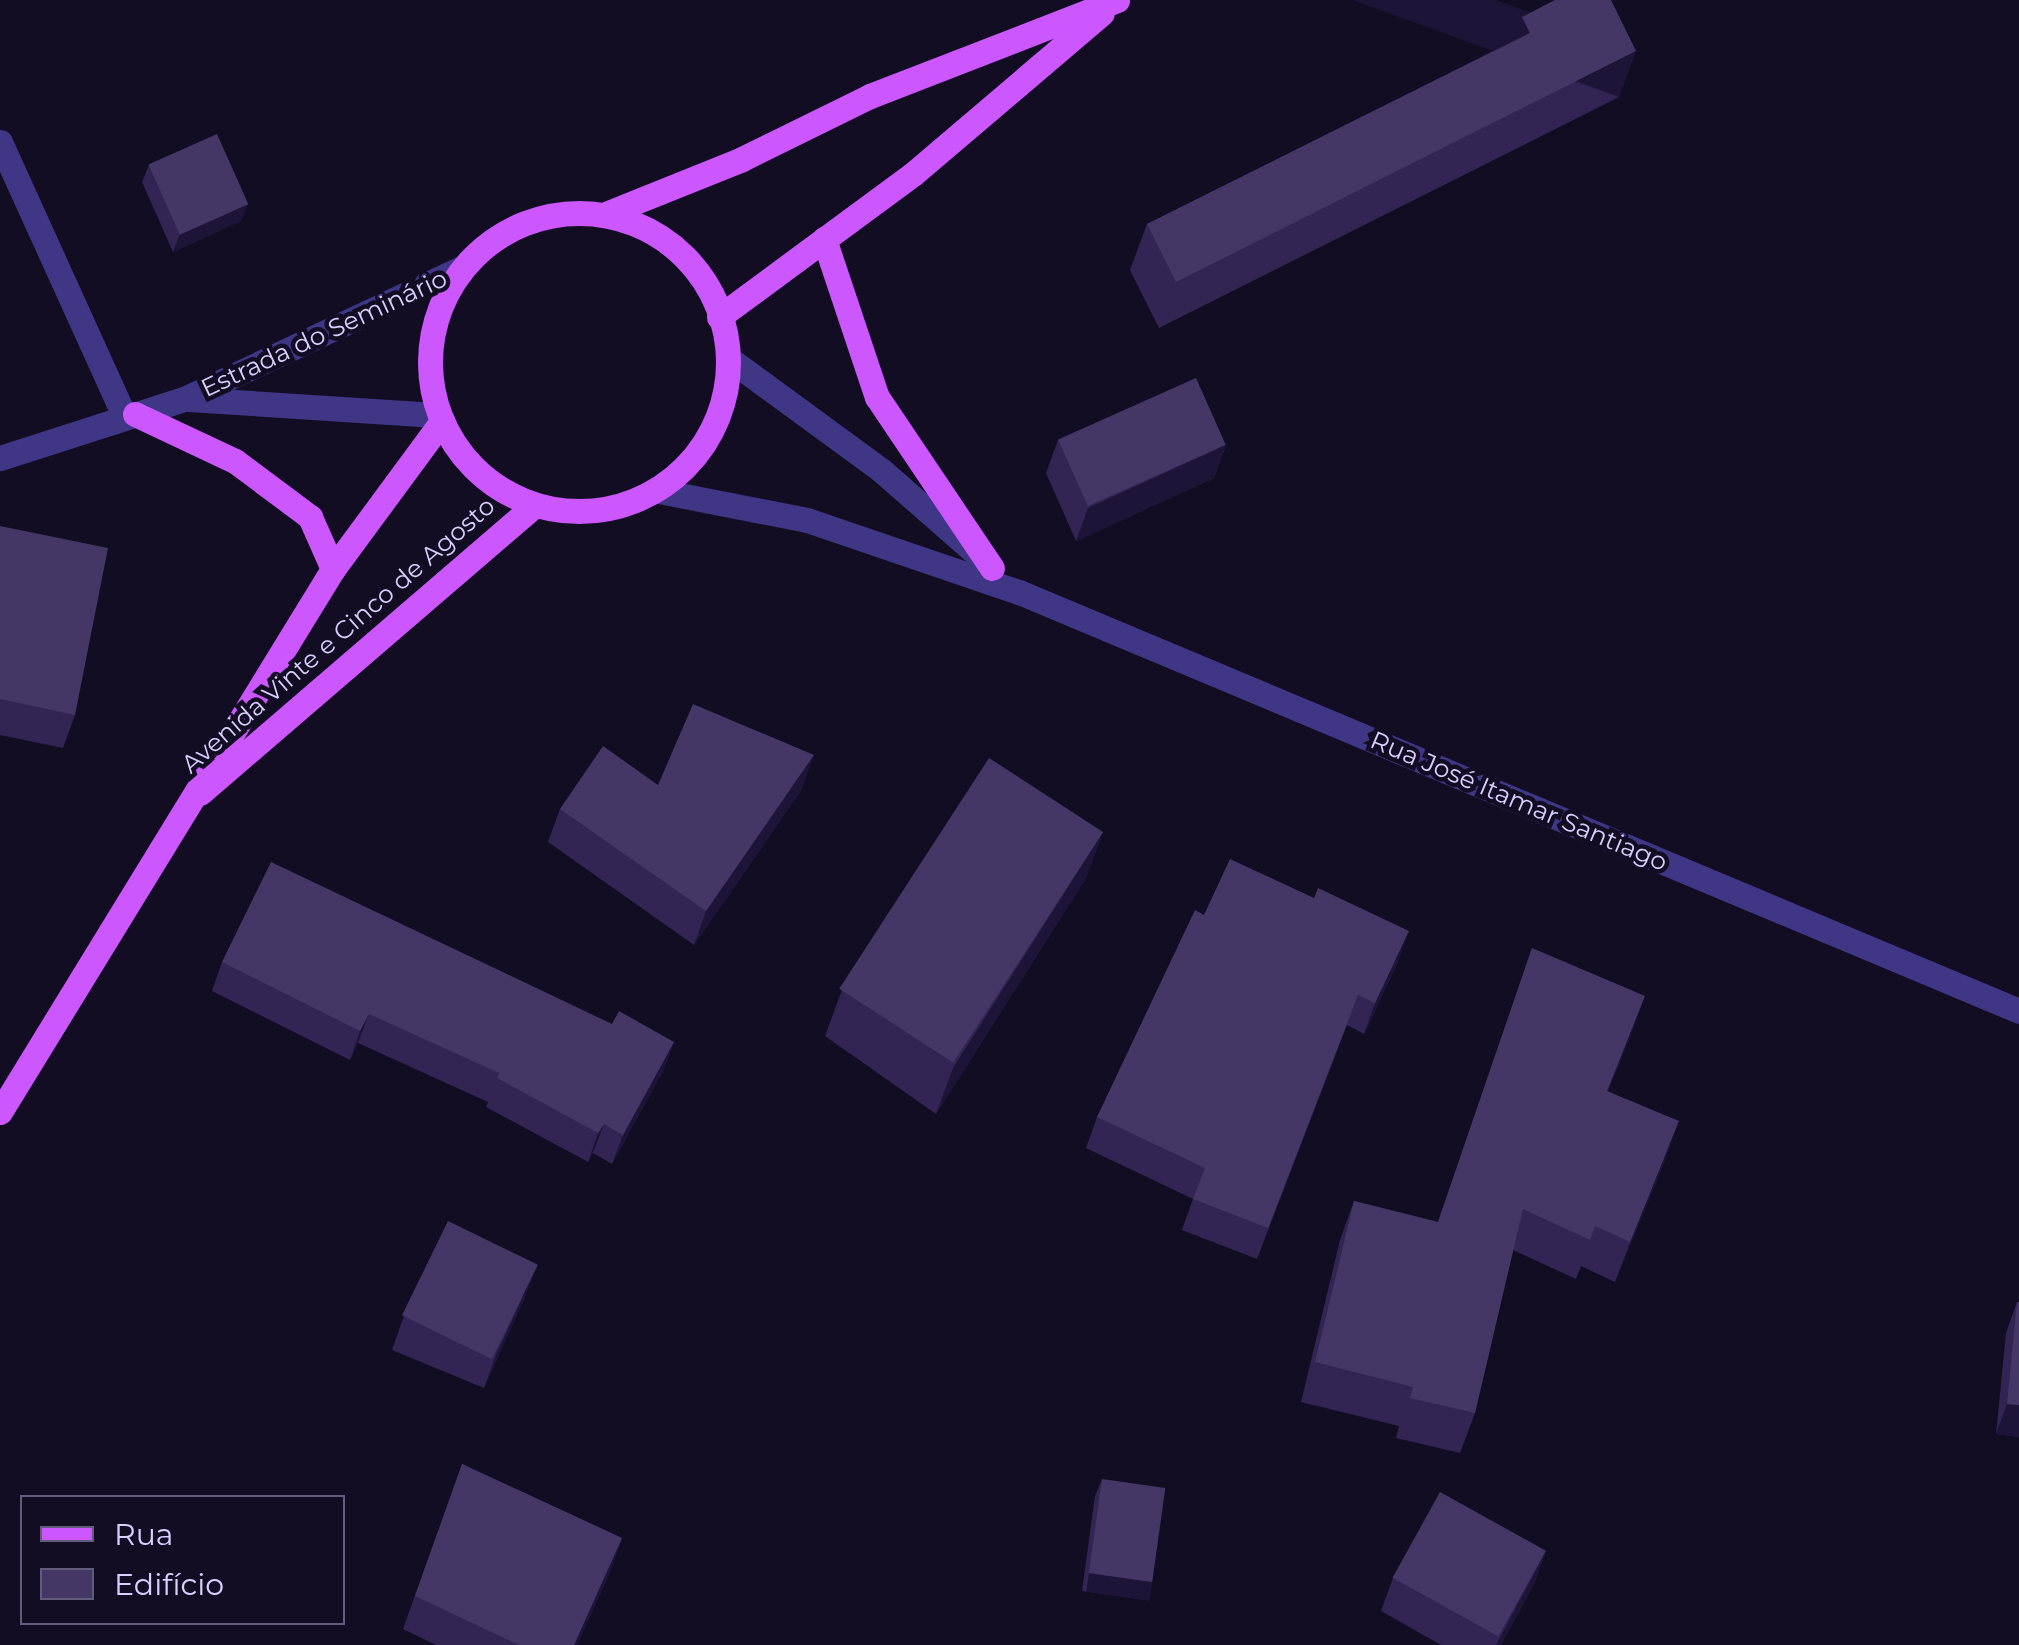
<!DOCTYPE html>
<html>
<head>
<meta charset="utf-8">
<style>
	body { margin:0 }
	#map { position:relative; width:2019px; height:1645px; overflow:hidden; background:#130d24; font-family:Montserrat,sans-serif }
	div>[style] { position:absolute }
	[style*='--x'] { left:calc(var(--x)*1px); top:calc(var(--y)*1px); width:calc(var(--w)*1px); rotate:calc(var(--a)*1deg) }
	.minor>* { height:25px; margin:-12.5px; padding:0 12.5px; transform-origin:12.5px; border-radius:12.5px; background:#3f3685 }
	.major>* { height:25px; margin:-12.5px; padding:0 12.5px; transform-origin:12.5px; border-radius:12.5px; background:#cc57ff }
	.major>.ring { margin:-12.5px; padding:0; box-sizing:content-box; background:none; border:25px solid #cc57ff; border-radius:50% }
	.wall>* { inset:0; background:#322553 }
	.shaded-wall>* { inset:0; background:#1e1438; transform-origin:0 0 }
	.building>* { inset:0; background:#443765; transform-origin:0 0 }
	span { translate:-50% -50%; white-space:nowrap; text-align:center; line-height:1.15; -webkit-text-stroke:9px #130d24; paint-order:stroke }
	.street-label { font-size:25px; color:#d9d0ff }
	.legend { position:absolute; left:20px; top:1495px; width:325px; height:130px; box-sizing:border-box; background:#130d24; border:2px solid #625b7c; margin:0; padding:12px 18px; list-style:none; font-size:30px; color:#d9d0ff }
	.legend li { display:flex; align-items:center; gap:20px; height:50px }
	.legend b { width:50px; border:2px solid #625b7c }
</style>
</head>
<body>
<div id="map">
	<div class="minor">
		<i style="--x:0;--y:142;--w:302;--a:65.6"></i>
		<i style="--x:728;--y:358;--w:190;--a:36.2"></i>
		<i style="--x:881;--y:470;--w:129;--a:41.2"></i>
		<i style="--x:189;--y:399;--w:251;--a:3.7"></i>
		<i style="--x:0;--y:458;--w:193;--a:-17.8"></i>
		<i style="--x:184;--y:399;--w:309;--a:-25.3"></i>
		<i style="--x:659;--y:491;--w:151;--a:11.1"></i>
		<i style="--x:807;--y:520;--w:224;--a:18.8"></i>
		<i style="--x:1019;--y:592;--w:1084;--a:22.73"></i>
	</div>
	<div class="major">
		<i class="ring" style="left:430px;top:213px;width:273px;height:273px"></i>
		<i style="--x:608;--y:213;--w:144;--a:-21.9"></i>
		<i style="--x:742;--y:159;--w:143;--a:-26.2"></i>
		<i style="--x:870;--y:96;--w:265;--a:-21.2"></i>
		<i style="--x:824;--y:239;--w:167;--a:71.5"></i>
		<i style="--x:877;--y:397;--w:206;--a:56.1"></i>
		<i style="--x:719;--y:317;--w:241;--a:-36.4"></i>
		<i style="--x:913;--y:174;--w:248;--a:-40.4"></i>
		<i style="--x:135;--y:414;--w:110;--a:25.2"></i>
		<i style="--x:235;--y:461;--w:94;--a:36.7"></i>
		<i style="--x:310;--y:517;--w:57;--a:66.1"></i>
		<i style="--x:200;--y:793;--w:439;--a:-40.7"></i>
		<i style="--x:0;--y:1112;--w:637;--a:-58.48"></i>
		<i style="--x:333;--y:569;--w:184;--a:-53.6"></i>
	</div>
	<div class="wall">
		<i style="clip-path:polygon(1522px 17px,1619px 97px,1159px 328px,1130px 270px,1147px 224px,1513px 41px)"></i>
		<i style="clip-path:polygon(149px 165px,241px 221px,173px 252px,142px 182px)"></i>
		<i style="clip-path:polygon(1058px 440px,1226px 445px,1214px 478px,1076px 541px,1046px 473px)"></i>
		<i style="clip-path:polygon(0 526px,75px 715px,63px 748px,0 735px)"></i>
		<i style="clip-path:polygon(658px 785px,802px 789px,694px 945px,548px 842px,560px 809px)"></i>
		<i style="clip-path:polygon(1103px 832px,1086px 878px,936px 1114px,825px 1036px,842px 990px)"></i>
		<i style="clip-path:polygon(1204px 915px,1398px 962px,1364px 1034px,1347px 1025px,1257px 1259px,1182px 1230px,1193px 1199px,1086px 1148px,1097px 1117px)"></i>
		<i style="clip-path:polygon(1532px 948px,1631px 1035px,1608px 1091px,1665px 1160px,1615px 1282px,1581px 1266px,1576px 1279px,1513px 1250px,1475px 1413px,1460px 1453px,1396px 1438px,1399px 1426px,1301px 1402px,1340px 1240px,1354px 1201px,1438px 1222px)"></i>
		<i style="clip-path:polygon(222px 962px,612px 1024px,674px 1042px,663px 1071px,612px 1164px,593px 1153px,588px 1162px,486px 1107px,488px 1102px,358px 1043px,350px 1060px,212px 991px)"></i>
		<i style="clip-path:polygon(525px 1297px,484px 1388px,392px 1350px,404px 1316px)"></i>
		<i style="clip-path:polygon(2017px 1302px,2019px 1437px,1996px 1434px,2006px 1333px)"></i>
		<i style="clip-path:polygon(462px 1464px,622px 1538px,610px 1572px,577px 1645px,436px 1645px,403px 1629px)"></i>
		<i style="clip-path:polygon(1102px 1479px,1152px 1582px,1146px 1600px,1082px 1591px,1095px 1496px)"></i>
		<i style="clip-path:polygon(1546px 1551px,1534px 1584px,1501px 1645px,1441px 1645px,1381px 1611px,1393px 1578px)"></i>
	</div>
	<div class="shaded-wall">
		<i style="left:1636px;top:51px;width:49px;height:515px;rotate:110deg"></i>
		<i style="clip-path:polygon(248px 204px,241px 221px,173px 252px,180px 234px)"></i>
		<i style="clip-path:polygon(1226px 445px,1214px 478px,1076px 541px,1088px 508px)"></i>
		<i style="clip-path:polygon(814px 755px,802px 789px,694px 945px,706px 911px)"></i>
		<i style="clip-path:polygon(1103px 832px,1086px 878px,936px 1114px,953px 1068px)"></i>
		<i style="clip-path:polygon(1409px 931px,1398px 962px,1364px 1034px,1375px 1003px)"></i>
		<i style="clip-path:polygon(1645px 996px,1631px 1035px,1592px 1130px,1607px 1091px)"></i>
		<i style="clip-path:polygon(369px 1014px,358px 1043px,350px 1060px,360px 1031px)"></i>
		<i style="clip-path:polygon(674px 1042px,663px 1071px,612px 1164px,623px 1135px)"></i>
		<i style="clip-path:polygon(1679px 1121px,1665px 1160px,1615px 1282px,1630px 1242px)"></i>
		<i style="clip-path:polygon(604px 1124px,593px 1153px,588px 1162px,598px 1133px)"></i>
		<i style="clip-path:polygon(538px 1264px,525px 1297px,484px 1388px,496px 1355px)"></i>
		<i style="clip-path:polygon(2007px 1404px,2019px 1405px,2019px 1437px,1996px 1434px)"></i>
		<i style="clip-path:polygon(622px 1538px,610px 1572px,577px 1645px,574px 1645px)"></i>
		<i style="clip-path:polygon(1546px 1551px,1534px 1584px,1501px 1645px,1496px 1645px)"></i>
		<i style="left:1089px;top:1573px;width:64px;height:19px;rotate:8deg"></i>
	</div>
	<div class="building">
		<i style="clip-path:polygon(1555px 0,1611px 0,1636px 51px,1176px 282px,1147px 224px,1530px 33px,1522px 17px)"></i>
		<i style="left:217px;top:134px;width:77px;height:75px;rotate:66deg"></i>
		<i style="left:1196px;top:378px;width:73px;height:151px;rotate:66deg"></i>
		<i style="clip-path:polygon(0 526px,108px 548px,75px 715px,0 699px)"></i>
		<i style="clip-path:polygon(693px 704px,814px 755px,706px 911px,560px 809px,603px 746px,658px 785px)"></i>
		<i style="left:989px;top:758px;width:136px;height:275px;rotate:33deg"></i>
		<i style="clip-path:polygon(1230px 859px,1314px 898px,1318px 888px,1409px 931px,1375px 1003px,1358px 995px,1268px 1228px,1193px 1199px,1205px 1168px,1097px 1117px,1195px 910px,1204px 915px)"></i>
		<i style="clip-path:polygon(271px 862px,612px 1024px,619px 1011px,674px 1042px,623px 1135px,604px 1124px,598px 1133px,497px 1078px,499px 1073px,369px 1014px,360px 1031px,222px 962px)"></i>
		<i style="clip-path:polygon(1532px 948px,1645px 996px,1607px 1091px,1679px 1121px,1630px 1242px,1595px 1226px,1590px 1240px,1523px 1209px,1475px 1413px,1410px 1398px,1413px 1387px,1315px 1362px,1354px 1201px,1438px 1222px)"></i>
		<i style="left:448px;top:1221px;width:100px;height:105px;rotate:26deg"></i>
		<i style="clip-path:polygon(2017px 1302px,2019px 1302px,2019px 1405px,2007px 1404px)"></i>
		<i style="clip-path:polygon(462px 1464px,622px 1538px,574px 1645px,519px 1645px,415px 1596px)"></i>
		<i style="left:1102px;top:1479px;width:64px;height:95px;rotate:8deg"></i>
		<i style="left:1440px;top:1492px;width:121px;height:98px;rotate:29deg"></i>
	</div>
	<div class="street-label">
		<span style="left:324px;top:333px;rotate:-25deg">Estrada do Seminário</span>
		<span style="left:338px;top:635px;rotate:-41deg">Avenida Vinte e Cinco de Agosto</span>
		<span style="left:1519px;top:801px;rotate:23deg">Rua José Itamar Santiago</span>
	</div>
	<ul class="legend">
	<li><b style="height:12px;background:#cc57ff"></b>Rua</li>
	<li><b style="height:28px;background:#443765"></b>Edifício</li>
	</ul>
</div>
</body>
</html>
